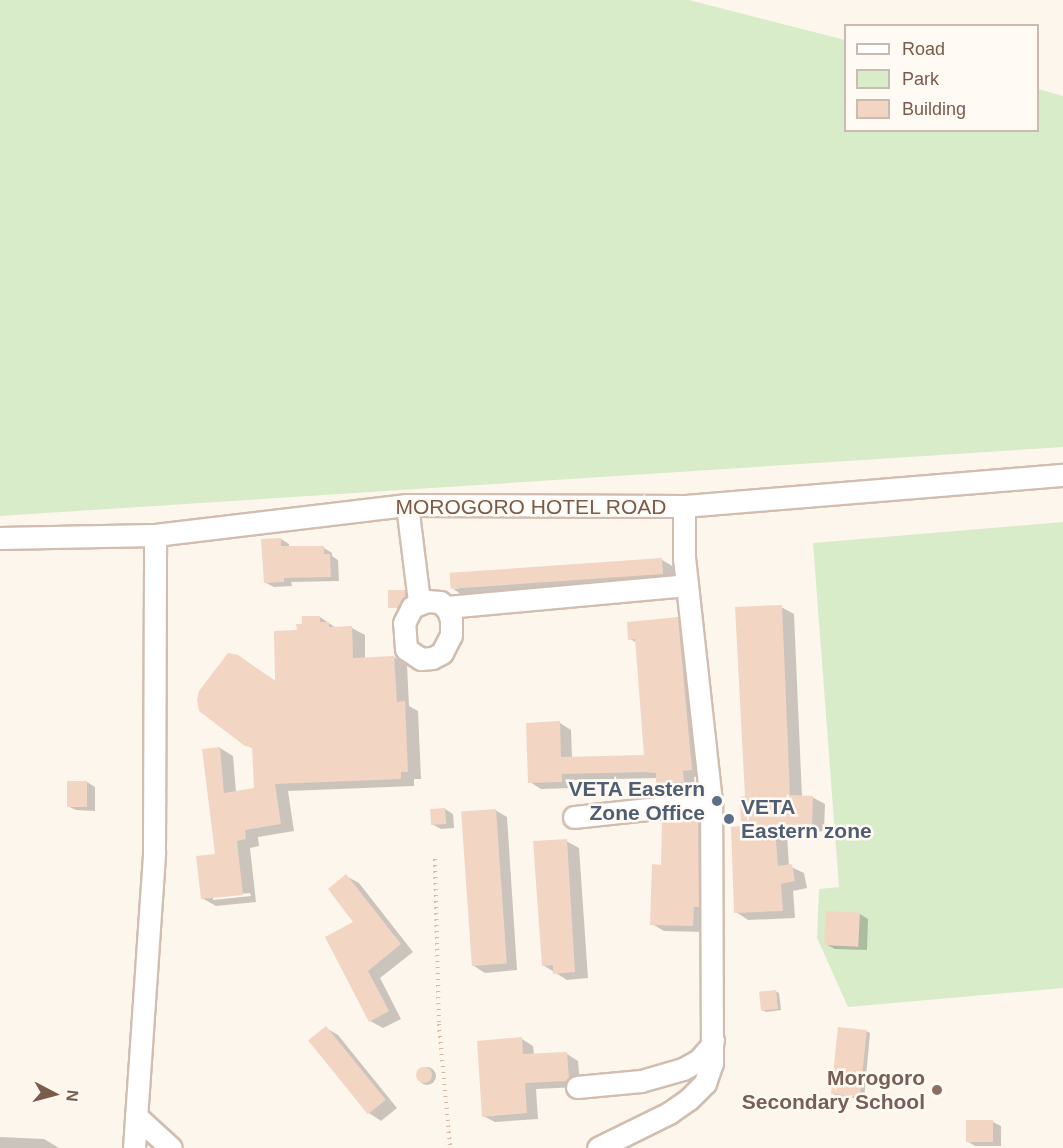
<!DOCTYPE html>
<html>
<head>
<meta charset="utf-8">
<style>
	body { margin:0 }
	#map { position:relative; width:1063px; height:1148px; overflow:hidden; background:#fdf6ec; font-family:Helvetica,sans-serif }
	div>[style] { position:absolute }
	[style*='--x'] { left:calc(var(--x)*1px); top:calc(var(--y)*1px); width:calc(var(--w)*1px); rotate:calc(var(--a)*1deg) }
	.green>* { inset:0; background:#d8ecc9 }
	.shadow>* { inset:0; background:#0003 }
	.round { border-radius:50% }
	.building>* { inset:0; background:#f3d5c3; transform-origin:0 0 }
	.path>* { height:4px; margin-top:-2px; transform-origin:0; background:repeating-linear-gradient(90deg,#d9b8a5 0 1.5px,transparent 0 6px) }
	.roads { filter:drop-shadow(2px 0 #d1beb0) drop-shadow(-2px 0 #d1beb0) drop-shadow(0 2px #d1beb0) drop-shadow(0 -2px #d1beb0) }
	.minor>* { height:21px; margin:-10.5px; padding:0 10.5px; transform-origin:10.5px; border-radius:10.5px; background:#fff }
	.dots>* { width:16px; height:16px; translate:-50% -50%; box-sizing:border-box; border:3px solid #fffaf3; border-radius:50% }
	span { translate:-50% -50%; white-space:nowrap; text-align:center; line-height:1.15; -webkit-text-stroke:5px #fffaf3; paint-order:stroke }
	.street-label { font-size:21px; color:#7a5c4d }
	.service-label { font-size:21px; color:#4e5e75; font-weight:700 }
	.right { translate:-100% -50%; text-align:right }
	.left { translate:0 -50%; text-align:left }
	.education-label { font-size:21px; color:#785e54; font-weight:700 }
	.legend { position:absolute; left:844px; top:24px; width:195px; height:108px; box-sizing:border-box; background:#fffaf3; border:2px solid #cabbb1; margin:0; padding:8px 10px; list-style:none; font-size:18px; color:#7a5c4d }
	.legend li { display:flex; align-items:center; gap:12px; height:30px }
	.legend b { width:30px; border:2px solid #cabbb1 }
	.north { position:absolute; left:24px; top:1064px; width:60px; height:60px; -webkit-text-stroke:4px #fffaf3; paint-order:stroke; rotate:96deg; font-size:16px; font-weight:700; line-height:24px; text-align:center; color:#7a5c4d }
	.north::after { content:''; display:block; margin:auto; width:21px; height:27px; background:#7a5c4d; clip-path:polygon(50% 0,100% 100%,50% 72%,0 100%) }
</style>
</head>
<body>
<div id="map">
	<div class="green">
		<i style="clip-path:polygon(0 0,689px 0,845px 40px,846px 130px,1038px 130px,1038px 89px,1063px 96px,1063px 447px,0 516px)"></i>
		<i style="clip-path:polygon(1063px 522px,1063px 988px,848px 1007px,817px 938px,819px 889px,839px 887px,813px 543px)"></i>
	</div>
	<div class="shadow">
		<i style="clip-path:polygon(281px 539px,289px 544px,289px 547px,324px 548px,332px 553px,332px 556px,338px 560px,339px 581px,291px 582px,292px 586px,274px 587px,266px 583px)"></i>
		<i style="clip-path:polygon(662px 560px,674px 567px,675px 581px,466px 597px,453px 589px)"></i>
		<i style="clip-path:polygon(404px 591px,408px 594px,409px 599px,401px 609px,390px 607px)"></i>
		<i style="clip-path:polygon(781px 607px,794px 614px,802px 797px,812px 797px,825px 804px,824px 831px,787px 835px,789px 866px,804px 873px,807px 888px,793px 891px,795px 918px,748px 920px,736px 912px,743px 828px)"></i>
		<i style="clip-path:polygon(evenodd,320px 617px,336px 628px,352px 628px,365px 635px,365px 659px,394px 657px,407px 665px,409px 706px,418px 711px,421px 779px,414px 779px,414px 786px,288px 791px,294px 831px,258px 837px,259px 846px,250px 848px,256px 902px,216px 906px,202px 898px,216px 856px,220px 748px,233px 756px,236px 792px,255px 789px,254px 749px,246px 745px,238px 656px,277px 682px,298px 631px,320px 617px,250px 893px,251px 896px,213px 900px,213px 897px,250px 893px)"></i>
		<i style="clip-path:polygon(677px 619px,689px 625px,703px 776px,694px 777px,695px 788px,669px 789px,658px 782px,657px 778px,573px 780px,573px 788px,541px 789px,530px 782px,560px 723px,571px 730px,572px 758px,646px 757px,637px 643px,630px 639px)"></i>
		<i style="clip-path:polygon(87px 782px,95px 787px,95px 811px,76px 810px,67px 806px)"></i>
		<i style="clip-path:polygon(445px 809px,453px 814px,454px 828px,441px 829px,432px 824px)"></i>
		<i style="clip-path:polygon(495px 810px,507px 817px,517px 970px,485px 973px,474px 966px)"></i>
		<i style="clip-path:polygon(698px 818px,711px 825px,706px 932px,664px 931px,652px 924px,662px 866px)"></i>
		<i style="clip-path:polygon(566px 841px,579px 848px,588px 978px,567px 980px,543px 965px)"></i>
		<i style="clip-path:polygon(346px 876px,359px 883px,413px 952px,380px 978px,401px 1019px,383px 1028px,370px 1021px)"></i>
		<i style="clip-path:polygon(860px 914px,868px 919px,867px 950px,835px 949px,827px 945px)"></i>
		<i style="clip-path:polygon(775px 991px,779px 993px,781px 1010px,766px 1012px,762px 1010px)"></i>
		<i style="clip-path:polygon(326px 1028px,338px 1035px,397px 1108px,381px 1121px,369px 1113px)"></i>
		<i style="clip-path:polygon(866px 1031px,870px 1033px,864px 1099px,836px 1096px,833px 1094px)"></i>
		<i style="clip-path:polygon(522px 1039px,533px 1046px,534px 1055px,567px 1054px,578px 1061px,580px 1084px,578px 1087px,536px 1089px,538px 1119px,495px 1122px,483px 1116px)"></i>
		<i class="round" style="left:418px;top:1067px;width:18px;height:18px"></i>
		<i style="clip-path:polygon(993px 1122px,1001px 1126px,1001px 1146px,975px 1146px,967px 1141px)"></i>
		<i style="clip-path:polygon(0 1137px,44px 1139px,59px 1148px,0 1148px)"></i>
	</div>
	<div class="building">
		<i style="clip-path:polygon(281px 538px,281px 546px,324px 546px,324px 554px,330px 554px,331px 577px,284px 578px,284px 582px,264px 583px,261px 539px)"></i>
		<i style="left:662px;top:558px;width:16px;height:213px;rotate:86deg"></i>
		<i style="clip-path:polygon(388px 590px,405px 590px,405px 597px,397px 608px,388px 608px)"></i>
		<i style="clip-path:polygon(782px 605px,790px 795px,813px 796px,812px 825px,775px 828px,778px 866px,792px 864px,795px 881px,781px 884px,783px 911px,734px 913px,731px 827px,741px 826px,740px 797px,745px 796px,735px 607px)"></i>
		<i style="clip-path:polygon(302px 616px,320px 616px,320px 622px,329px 622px,329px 627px,352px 626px,353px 658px,394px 656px,397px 702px,405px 701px,408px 772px,401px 772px,401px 779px,275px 784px,281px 824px,245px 830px,246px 839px,237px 841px,243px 895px,201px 899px,196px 856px,215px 854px,202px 749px,220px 747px,224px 793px,254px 788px,252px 747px,245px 746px,199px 711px,197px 699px,199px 691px,228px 653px,238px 655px,275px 681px,274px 631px,297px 630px,296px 624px,302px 624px)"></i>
		<i style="clip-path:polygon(678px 617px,692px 770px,683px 771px,684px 782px,656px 783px,656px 773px,645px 772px,562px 774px,562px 782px,528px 783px,526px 723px,560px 721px,561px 757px,644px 755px,635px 639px,628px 640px,627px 622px)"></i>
		<i style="left:67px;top:781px;width:20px;height:26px"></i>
		<i style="left:445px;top:808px;width:16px;height:15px;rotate:86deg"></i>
		<i style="left:496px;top:809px;width:155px;height:35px;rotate:86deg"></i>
		<i style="clip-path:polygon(698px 816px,699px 907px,694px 907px,693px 926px,650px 925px,652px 864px,661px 865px,662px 820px)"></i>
		<i style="clip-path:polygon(567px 839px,575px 972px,553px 974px,553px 965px,542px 966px,533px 841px)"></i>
		<i style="clip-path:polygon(346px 874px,401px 944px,368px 971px,389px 1011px,369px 1022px,325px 937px,353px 922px,328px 889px)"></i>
		<i style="left:826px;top:911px;width:34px;height:34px;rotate:3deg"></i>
		<i style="left:776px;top:990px;width:19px;height:17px;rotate:84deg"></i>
		<i style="left:326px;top:1026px;width:95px;height:23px;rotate:51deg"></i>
		<i style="left:838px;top:1027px;width:29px;height:67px;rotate:6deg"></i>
		<i style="clip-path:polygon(522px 1037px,523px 1054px,567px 1052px,569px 1078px,566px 1081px,525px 1083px,527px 1113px,482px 1117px,477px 1041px)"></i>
		<i class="round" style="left:416px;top:1067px;width:16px;height:16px"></i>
		<i style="left:966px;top:1120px;width:27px;height:22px"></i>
	</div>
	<div class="path">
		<i style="--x:435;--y:859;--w:165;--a:88.6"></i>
		<i style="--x:439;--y:1024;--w:124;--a:84.9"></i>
	</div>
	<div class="roads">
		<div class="minor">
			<i style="--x:407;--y:505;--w:98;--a:82.9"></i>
			<i style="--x:0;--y:538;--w:155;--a:-1.1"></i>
			<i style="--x:155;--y:535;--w:254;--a:-6.8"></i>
			<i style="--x:407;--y:505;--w:277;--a:0.2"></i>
			<i style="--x:684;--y:506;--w:380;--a:-4.7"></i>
			<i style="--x:427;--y:601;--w:13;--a:4"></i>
			<i style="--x:440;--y:602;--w:11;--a:45"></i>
			<i style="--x:448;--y:610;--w:10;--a:73"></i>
			<i style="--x:451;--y:620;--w:15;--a:90"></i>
			<i style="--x:451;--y:635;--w:20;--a:117"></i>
			<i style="--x:442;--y:653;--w:11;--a:153"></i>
			<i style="--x:432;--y:658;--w:11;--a:175"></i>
			<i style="--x:421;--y:659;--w:18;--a:-146"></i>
			<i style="--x:406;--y:649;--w:26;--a:-94"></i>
			<i style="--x:404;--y:623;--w:18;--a:-63"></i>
			<i style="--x:412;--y:607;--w:16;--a:-22"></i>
			<i style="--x:446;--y:607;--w:242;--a:-5.2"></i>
			<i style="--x:574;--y:817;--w:138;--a:-6.2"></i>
			<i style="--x:577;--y:1087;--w:64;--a:-5.4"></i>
			<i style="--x:641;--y:1081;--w:44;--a:-15.9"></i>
			<i style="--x:683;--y:1069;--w:18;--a:-29"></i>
			<i style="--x:699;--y:1060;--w:20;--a:-49"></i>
			<i style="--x:712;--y:1045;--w:5;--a:-79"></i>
			<i style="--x:136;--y:1116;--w:47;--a:42.4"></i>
			<i style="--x:134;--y:1148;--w:297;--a:-86.1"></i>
			<i style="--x:154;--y:852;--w:317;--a:-89.8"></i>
			<i style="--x:598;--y:1148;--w:79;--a:-26.2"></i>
			<i style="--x:669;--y:1113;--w:24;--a:-35"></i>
			<i style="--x:689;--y:1099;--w:23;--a:-45"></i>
			<i style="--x:705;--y:1083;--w:21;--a:-71"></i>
			<i style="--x:712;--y:1063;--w:261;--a:-90.2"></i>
			<i style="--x:711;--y:802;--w:244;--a:-96.3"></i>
			<i style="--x:684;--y:559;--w:53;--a:-90"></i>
		</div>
	</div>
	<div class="dots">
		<i style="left:717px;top:801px;background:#5c6f8a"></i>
		<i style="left:729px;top:819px;background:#5c6f8a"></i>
		<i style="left:937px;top:1090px;background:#8d6e63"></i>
	</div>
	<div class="street-label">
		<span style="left:531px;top:507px">MOROGORO HOTEL ROAD</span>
	</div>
	<div class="service-label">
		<span class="right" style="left:705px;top:801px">VETA Eastern<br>Zone Office</span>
		<span class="left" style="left:741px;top:819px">VETA<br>Eastern zone</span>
	</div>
	<div class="education-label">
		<span class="right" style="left:925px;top:1090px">Morogoro<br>Secondary School</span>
	</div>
	<ul class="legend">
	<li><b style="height:8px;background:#fff"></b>Road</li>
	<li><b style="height:16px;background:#d8ecc9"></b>Park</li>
	<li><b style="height:16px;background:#f3d5c3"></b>Building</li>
	</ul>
	<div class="north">N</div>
</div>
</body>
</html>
